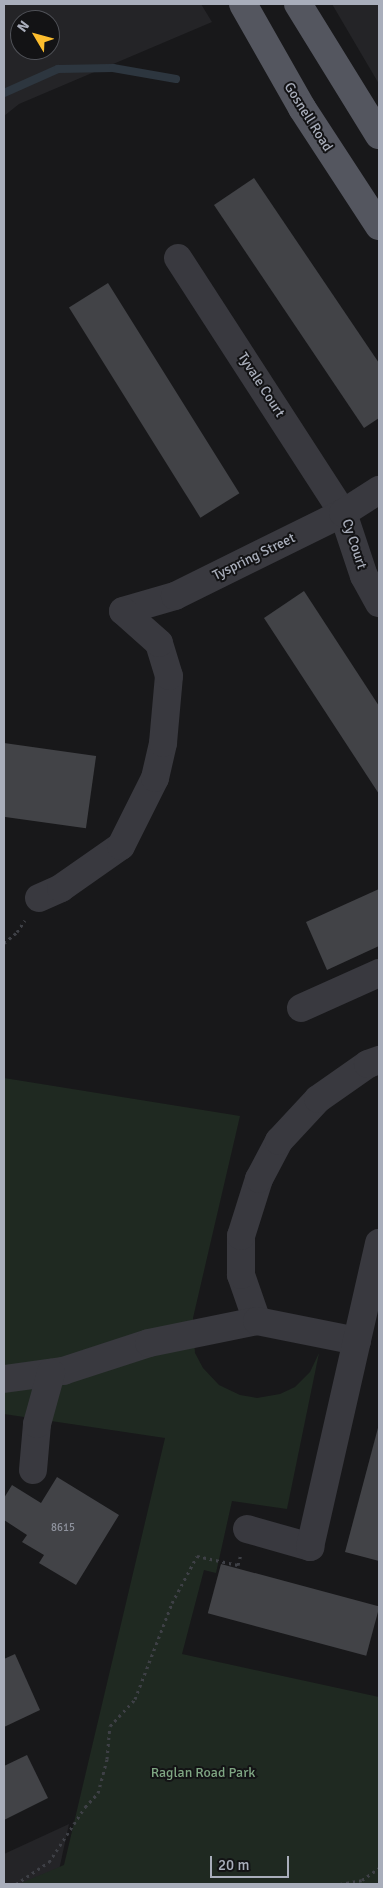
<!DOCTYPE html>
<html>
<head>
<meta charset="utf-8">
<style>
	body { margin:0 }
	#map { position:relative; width:383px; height:1888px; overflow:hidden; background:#18181a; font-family:Signika,sans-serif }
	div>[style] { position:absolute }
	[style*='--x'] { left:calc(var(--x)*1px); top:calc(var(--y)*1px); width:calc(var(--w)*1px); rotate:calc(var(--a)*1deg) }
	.built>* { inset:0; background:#242427 }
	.green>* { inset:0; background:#1f2921 }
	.stream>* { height:8px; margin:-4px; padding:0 4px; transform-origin:4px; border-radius:4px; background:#2d363f }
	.building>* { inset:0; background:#424347; transform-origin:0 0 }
	.path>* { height:3px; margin-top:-1.5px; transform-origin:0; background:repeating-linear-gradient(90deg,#3e4046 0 2.5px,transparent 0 6.5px) }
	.minor>* { height:28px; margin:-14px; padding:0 14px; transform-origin:14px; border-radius:14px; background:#39393f }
	.major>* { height:28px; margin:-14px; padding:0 14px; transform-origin:14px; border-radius:14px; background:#54565f }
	span { translate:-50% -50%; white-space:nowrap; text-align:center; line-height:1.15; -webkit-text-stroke:4px #131315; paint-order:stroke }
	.number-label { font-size:11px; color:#8f939e }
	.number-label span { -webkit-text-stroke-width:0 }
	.street-label { font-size:14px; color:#a9aebb }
	.park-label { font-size:14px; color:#7fa683 }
	.frame { position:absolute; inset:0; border:5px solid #a9aebb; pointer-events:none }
	.north { position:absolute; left:10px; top:10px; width:50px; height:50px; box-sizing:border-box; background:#131315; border:1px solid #4f5157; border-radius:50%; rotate:307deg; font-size:14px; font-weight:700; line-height:20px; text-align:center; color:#a9aebb }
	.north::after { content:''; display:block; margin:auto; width:18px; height:22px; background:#fcbd2e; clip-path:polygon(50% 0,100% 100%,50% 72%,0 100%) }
	.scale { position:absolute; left:210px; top:1856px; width:79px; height:22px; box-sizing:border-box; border:2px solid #a9aebb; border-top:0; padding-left:6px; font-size:15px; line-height:18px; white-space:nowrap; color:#a9aebb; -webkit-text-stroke:4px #131315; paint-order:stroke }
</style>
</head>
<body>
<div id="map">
	<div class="built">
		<i style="clip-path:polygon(evenodd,4px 4px,201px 4px,212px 22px,19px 104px,4px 116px,4px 4px,20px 20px,50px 20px,50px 50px,20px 50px,20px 20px)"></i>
		<i style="clip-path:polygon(332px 4px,379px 4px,379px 84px)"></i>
		<i style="clip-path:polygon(69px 1824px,56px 1884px,4px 1884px,4px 1854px)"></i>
	</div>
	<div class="green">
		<i style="clip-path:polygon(4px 1078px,240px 1116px,193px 1318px,195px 1353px,203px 1368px,219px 1385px,240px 1395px,257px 1398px,280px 1394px,295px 1387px,310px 1372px,319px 1353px,287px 1509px,232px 1501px,216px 1573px,204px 1570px,182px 1654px,379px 1697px,379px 1884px,19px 1884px,64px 1865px,165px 1438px,4px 1414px)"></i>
	</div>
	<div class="stream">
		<i style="--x:4;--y:93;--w:59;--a:-24"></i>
		<i style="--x:58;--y:69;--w:55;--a:-1"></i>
		<i style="--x:113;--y:68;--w:64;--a:9.9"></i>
	</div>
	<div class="building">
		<i style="clip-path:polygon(254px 178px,379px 363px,379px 418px,364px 428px,214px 205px)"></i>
		<i style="left:108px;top:283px;width:248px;height:46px;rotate:58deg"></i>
		<i style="clip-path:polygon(304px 591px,379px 706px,379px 794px,264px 618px)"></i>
		<i style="left:4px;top:743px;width:93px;height:73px;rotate:8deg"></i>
		<i style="clip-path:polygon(379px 889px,379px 946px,327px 970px,306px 922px)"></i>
		<i style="clip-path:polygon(379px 1424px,379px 1561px,345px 1552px)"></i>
		<i style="clip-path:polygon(57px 1477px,119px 1515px,76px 1585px,39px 1563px,44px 1555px,22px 1542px,27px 1535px,4px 1520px,4px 1498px,12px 1485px,41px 1503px)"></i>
		<i style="left:221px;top:1564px;width:164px;height:51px;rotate:15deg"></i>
		<i style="clip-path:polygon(15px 1654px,40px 1710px,4px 1727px,4px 1659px)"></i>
		<i style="clip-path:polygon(27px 1755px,48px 1798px,4px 1820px,4px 1766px)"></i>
	</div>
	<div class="path">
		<i style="--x:4;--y:943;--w:17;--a:-40"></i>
		<i style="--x:17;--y:932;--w:14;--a:-56"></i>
		<i style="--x:16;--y:1884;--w:40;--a:-34"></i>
		<i style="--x:49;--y:1862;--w:66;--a:-56.8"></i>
		<i style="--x:85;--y:1807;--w:19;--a:-47"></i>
		<i style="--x:98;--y:1793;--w:35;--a:-75"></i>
		<i style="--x:107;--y:1759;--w:33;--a:-85"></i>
		<i style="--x:110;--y:1726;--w:37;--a:-47"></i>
		<i style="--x:135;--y:1699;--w:103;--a:-68.9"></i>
		<i style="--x:172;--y:1603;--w:53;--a:-62"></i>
		<i style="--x:197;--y:1556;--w:42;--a:12.4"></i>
		<i style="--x:238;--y:1565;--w:11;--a:-75"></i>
		<i style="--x:340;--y:1884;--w:22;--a:-10"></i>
		<i style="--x:362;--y:1880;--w:21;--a:-35"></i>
	</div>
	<div class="minor">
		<i style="--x:178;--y:258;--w:304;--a:57.1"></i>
		<i style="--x:343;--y:513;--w:66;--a:71.6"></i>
		<i style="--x:364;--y:576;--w:31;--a:61"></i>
		<i style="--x:123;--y:611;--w:54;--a:-16.1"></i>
		<i style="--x:175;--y:596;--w:187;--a:-26.3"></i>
		<i style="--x:343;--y:513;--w:43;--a:-32.6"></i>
		<i style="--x:39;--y:898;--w:24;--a:-24"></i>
		<i style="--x:61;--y:888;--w:73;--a:-35"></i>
		<i style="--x:121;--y:846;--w:76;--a:-63.4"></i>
		<i style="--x:155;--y:778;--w:36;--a:-77"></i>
		<i style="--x:163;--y:743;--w:67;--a:-84.9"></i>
		<i style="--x:169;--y:676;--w:34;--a:-107"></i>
		<i style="--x:159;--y:643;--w:48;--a:-138.4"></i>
		<i style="--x:301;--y:1008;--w:85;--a:-24.2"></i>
		<i style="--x:257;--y:1321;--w:49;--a:-109.2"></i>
		<i style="--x:241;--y:1275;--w:39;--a:-90"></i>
		<i style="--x:241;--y:1236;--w:60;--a:-72.5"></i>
		<i style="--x:259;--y:1179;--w:43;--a:-62.2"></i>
		<i style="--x:279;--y:1141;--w:57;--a:-47.1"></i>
		<i style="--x:318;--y:1099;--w:61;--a:-35"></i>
		<i style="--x:368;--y:1064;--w:12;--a:-20"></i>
		<i style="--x:4;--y:1379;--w:60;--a:-7.7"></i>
		<i style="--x:63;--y:1371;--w:90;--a:-18"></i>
		<i style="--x:149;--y:1343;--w:110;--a:-11.5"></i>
		<i style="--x:257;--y:1321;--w:102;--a:11.3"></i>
		<i style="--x:33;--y:1470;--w:46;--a:-85"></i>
		<i style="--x:37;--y:1424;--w:53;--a:-74.6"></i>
		<i style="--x:247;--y:1529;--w:66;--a:15.9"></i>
		<i style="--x:310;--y:1547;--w:312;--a:-77.2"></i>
	</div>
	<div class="major">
		<i style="--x:243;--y:4;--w:120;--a:60.4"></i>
		<i style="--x:302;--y:108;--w:141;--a:56.9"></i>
		<i style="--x:298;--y:4;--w:154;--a:58.3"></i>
	</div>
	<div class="number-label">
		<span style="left:63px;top:1528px">8615</span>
	</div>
	<div class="street-label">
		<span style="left:308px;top:117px;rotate:58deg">Gosnell Road</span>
		<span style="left:261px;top:385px;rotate:57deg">Tyvale Court</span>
		<span style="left:354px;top:544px;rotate:72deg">Cy Court</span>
		<span style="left:254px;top:557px;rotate:-26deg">Tyspring Street</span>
	</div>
	<div class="park-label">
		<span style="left:203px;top:1773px">Raglan Road Park</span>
	</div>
	<div class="frame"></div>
	<div class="north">N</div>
	<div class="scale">20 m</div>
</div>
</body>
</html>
